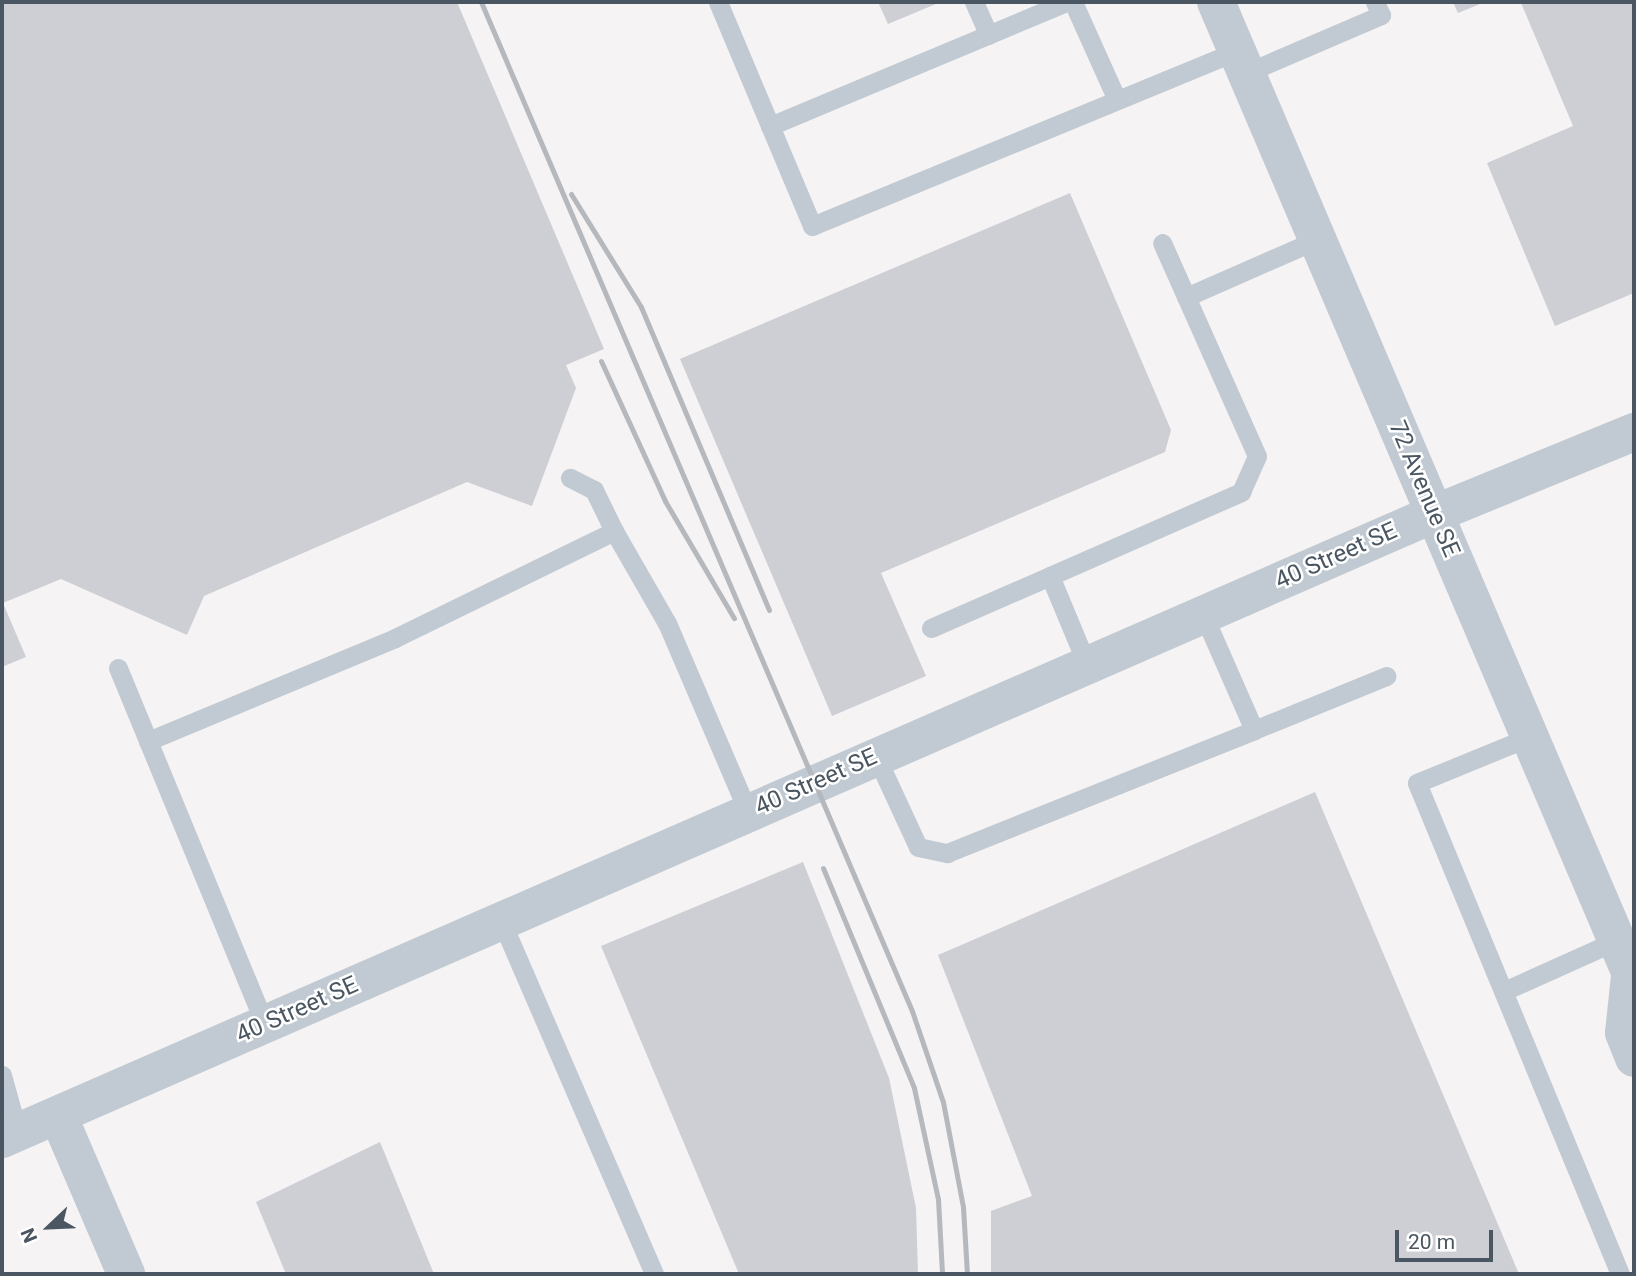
<!DOCTYPE html>
<html>
<head>
<meta charset="utf-8">
<style>
	body { margin:0 }
	#map { position:relative; width:1636px; height:1276px; overflow:hidden; background:#f5f3f3; font-family:Roboto,sans-serif }
	div>[style] { position:absolute }
	[style*='--x'] { left:calc(var(--x)*1px); top:calc(var(--y)*1px); width:calc(var(--w)*1px); rotate:calc(var(--a)*1deg) }
	.building>* { inset:0; background:#cdcfd5 }
	.service>* { height:19px; margin:-9.5px; padding:0 9.5px; transform-origin:9.5px; border-radius:9.5px; background:#c1cad2 }
	.minor>* { height:38px; margin:-19px; padding:0 19px; transform-origin:19px; border-radius:19px; background:#c1cad2 }
	.tertiary>* { height:38px; margin:-19px; padding:0 19px; transform-origin:19px; border-radius:19px; background:#c1cad2 }
	.rail>* { height:5px; margin:-2.5px; padding:0 2.5px; transform-origin:2.5px; border-radius:2.5px; background:#b5b8bd }
	span { translate:-50% -50%; white-space:nowrap; text-align:center; line-height:1.15; -webkit-text-stroke:5px #fff; paint-order:stroke }
	.street-label { font-size:24px; color:#4a5661 }
	.frame { position:absolute; inset:0; border:4px solid #4a5661; pointer-events:none }
	.north { position:absolute; left:14px; top:1192px; width:70px; height:70px; -webkit-text-stroke:5px #fff; paint-order:stroke; rotate:247deg; font-size:19px; font-weight:700; line-height:28px; text-align:center; color:#4a5661 }
	.north::after { content:''; display:block; margin:auto; width:24px; height:32px; background:#4a5661; clip-path:polygon(50% 0,100% 100%,50% 72%,0 100%) }
	.scale { position:absolute; left:1395px; top:1230px; width:98px; height:32px; box-sizing:border-box; border:4px solid #4a5661; border-top:0; padding-left:9px; font-size:21px; line-height:24px; white-space:nowrap; color:#4a5661; -webkit-text-stroke:5px #fff; paint-order:stroke }
</style>
</head>
<body>
<div id="map">
	<div class="building">
		<i style="clip-path:polygon(2px 2px,457px 2px,604px 349px,566px 365px,576px 388px,532px 506px,467px 482px,204px 596px,187px 635px,61px 579px,3px 603px,26px 657px,2px 667px)"></i>
		<i style="clip-path:polygon(878px 2px,935px 2px,936px 4px,888px 24px)"></i>
		<i style="clip-path:polygon(1453px 2px,1485px 2px,1458px 13px)"></i>
		<i style="clip-path:polygon(1634px 2px,1634px 293px,1555px 326px,1487px 163px,1573px 126px,1521px 3px)"></i>
		<i style="clip-path:polygon(1070px 193px,1171px 430px,1165px 452px,881px 573px,926px 676px,832px 716px,680px 359px)"></i>
		<i style="clip-path:polygon(1315px 792px,1519px 1274px,991px 1274px,991px 1211px,1032px 1196px,938px 955px)"></i>
		<i style="clip-path:polygon(803px 862px,889px 1078px,916px 1208px,918px 1274px,739px 1274px,601px 946px)"></i>
		<i style="clip-path:polygon(380px 1142px,434px 1274px,286px 1274px,256px 1202px)"></i>
	</div>
	<div class="service">
		<i style="--x:718;--y:2;--w:243;--a:67.2"></i>
		<i style="--x:812;--y:226;--w:460;--a:-22.4"></i>
		<i style="--x:974;--y:2;--w:36;--a:66"></i>
		<i style="--x:1073;--y:2;--w:107;--a:65.8"></i>
		<i style="--x:1246;--y:73;--w:147;--a:-23.2"></i>
		<i style="--x:1381;--y:15;--w:14;--a:-115"></i>
		<i style="--x:770;--y:126;--w:322;--a:-22.7"></i>
		<i style="--x:1186;--y:297;--w:144;--a:-23.7"></i>
		<i style="--x:614;--y:531;--w:106;--a:60.1"></i>
		<i style="--x:667;--y:623;--w:206;--a:66.8"></i>
		<i style="--x:1050;--y:576;--w:209;--a:-23.7"></i>
		<i style="--x:1241;--y:492;--w:39;--a:-66"></i>
		<i style="--x:1257;--y:456;--w:233;--a:-114"></i>
		<i style="--x:931;--y:628;--w:130;--a:-23.6"></i>
		<i style="--x:1050;--y:576;--w:96;--a:67.4"></i>
		<i style="--x:118;--y:668;--w:385;--a:67.6"></i>
		<i style="--x:1254;--y:730;--w:143;--a:-22.2"></i>
		<i style="--x:1529;--y:737;--w:121;--a:157.7"></i>
		<i style="--x:1417;--y:783;--w:531;--a:67.54"></i>
		<i style="--x:148;--y:741;--w:268;--a:-22.6"></i>
		<i style="--x:395;--y:638;--w:244;--a:-26"></i>
		<i style="--x:614;--y:531;--w:46;--a:-116"></i>
		<i style="--x:594;--y:490;--w:27;--a:-153"></i>
		<i style="--x:876;--y:756;--w:100;--a:65.2"></i>
		<i style="--x:918;--y:847;--w:30;--a:12"></i>
		<i style="--x:947;--y:853;--w:331;--a:-21.8"></i>
		<i style="--x:1254;--y:730;--w:127;--a:-113.7"></i>
		<i style="--x:501;--y:920;--w:386;--a:66.6"></i>
		<i style="--x:1504;--y:991;--w:122;--a:-24.2"></i>
		<i style="--x:2;--y:1075;--w:60;--a:74.6"></i>
	</div>
	<div class="minor">
		<i style="--x:58;--y:1115;--w:173;--a:66.8"></i>
		<i style="--x:2;--y:1139;--w:1562;--a:-23.58"></i>
		<i style="--x:1434;--y:514;--w:216;--a:-22.3"></i>
	</div>
	<div class="tertiary">
		<i style="--x:1216;--y:2;--w:1065;--a:66.88"></i>
		<i style="--x:1630;--y:976;--w:57;--a:96"></i>
		<i style="--x:1624;--y:1033;--w:27;--a:68"></i>
	</div>
	<div class="rail">
		<i style="--x:481;--y:2;--w:1097;--a:66.87"></i>
		<i style="--x:912;--y:1011;--w:96;--a:71.2"></i>
		<i style="--x:943;--y:1102;--w:107;--a:79.2"></i>
		<i style="--x:963;--y:1207;--w:67;--a:86.6"></i>
		<i style="--x:571;--y:194;--w:133;--a:58.2"></i>
		<i style="--x:641;--y:307;--w:329;--a:67.1"></i>
		<i style="--x:601;--y:361;--w:154;--a:65.4"></i>
		<i style="--x:665;--y:501;--w:136;--a:59.5"></i>
		<i style="--x:823;--y:868;--w:238;--a:67.5"></i>
		<i style="--x:914;--y:1088;--w:114;--a:77.8"></i>
		<i style="--x:938;--y:1199;--w:75;--a:86.9"></i>
	</div>
	<div class="street-label">
		<span style="left:1424px;top:489px;rotate:67deg">72 Avenue SE</span>
		<span style="left:1336px;top:556px;rotate:-24deg">40 Street SE</span>
		<span style="left:816px;top:782px;rotate:-24deg">40 Street SE</span>
		<span style="left:297px;top:1010px;rotate:-24deg">40 Street SE</span>
	</div>
	<div class="frame"></div>
	<div class="north">N</div>
	<div class="scale">20 m</div>
</div>
</body>
</html>
